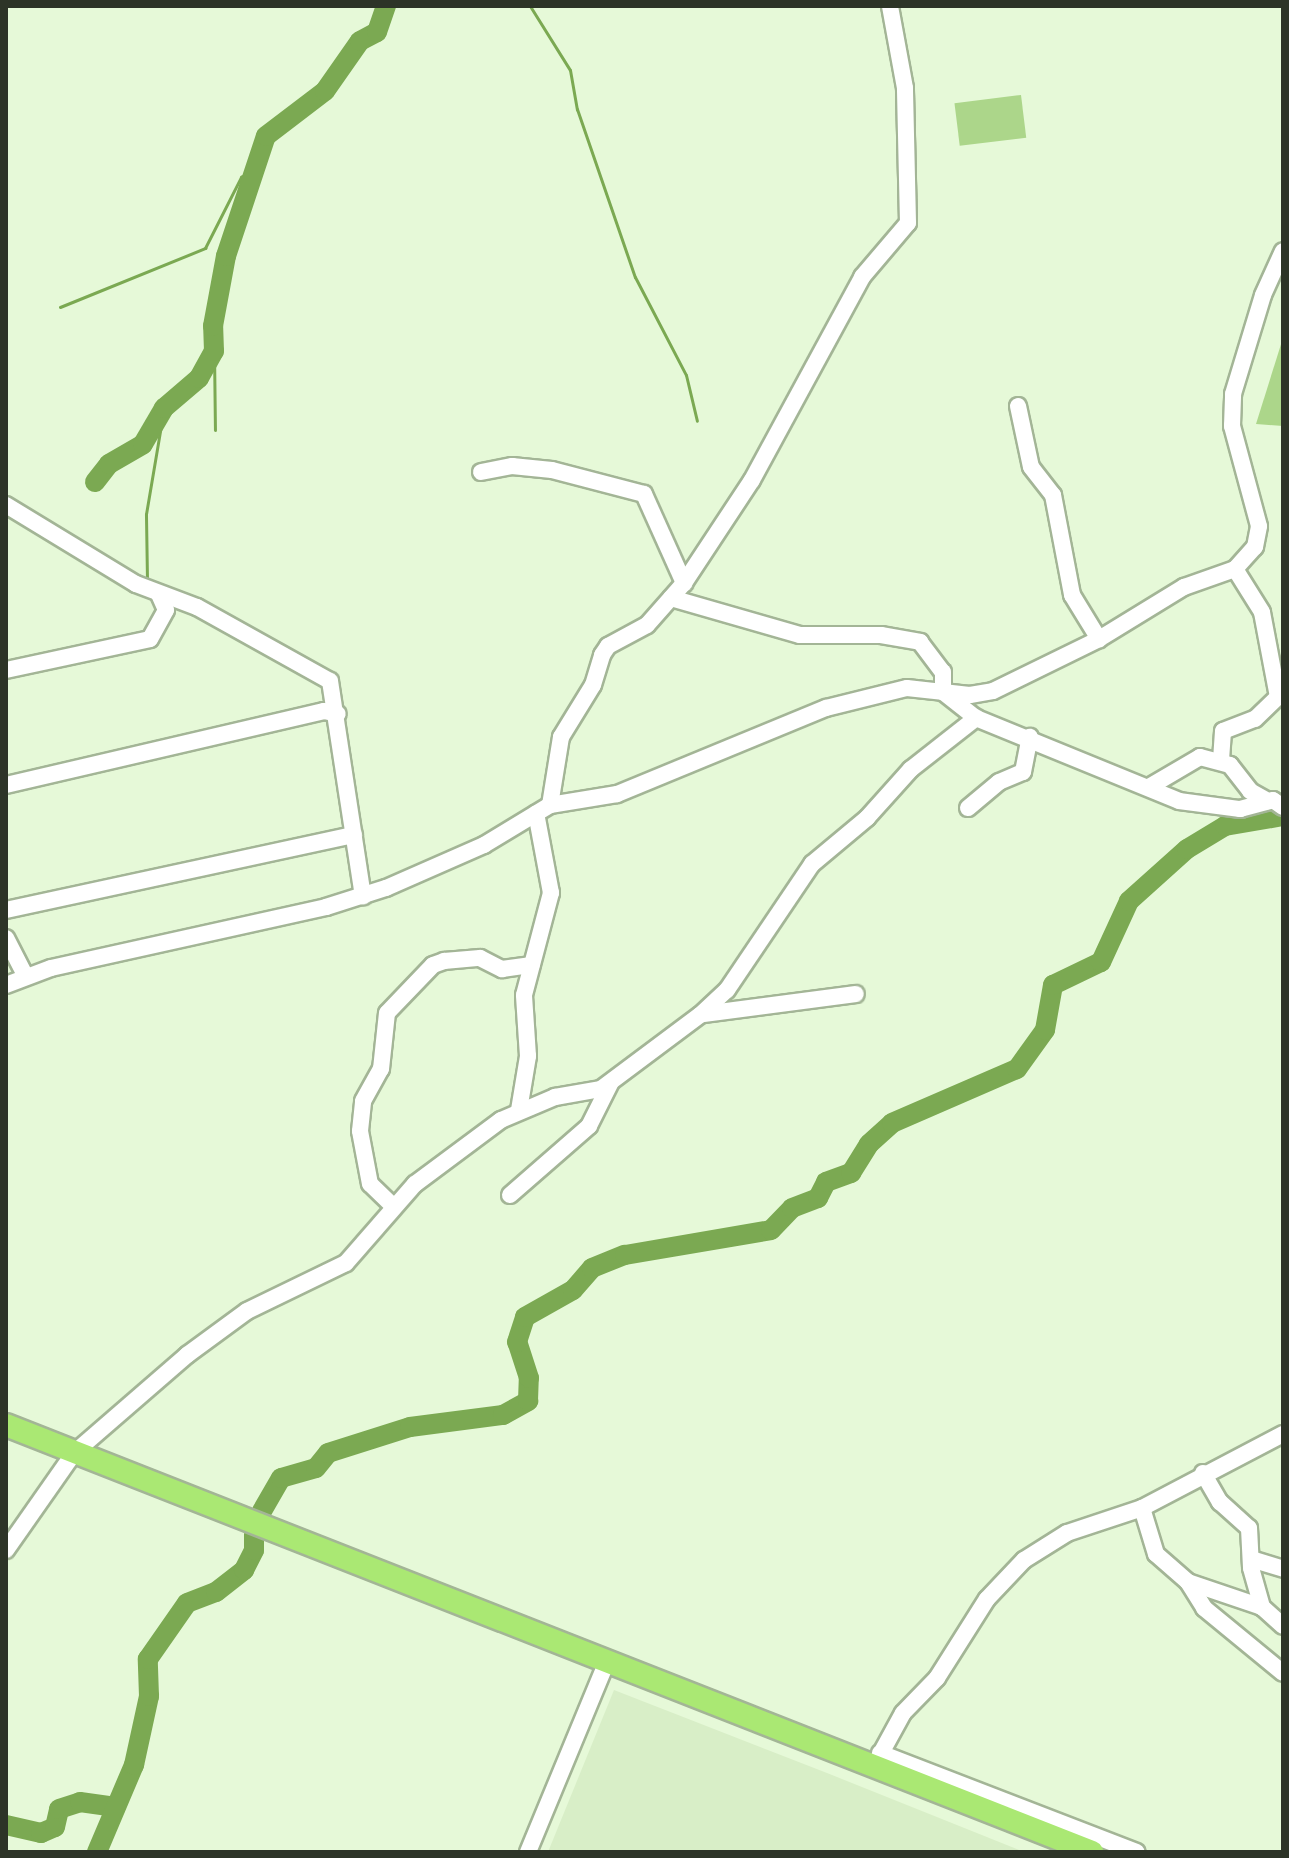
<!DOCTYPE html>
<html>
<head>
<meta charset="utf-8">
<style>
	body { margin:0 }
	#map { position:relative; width:1289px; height:1858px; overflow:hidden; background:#e6f9d8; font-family:Inter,sans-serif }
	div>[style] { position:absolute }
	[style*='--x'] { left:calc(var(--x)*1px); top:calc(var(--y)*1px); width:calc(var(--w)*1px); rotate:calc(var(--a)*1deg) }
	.built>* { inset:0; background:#d8eec7 }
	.green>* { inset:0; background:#acd68a; transform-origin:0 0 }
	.stream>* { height:3px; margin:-1.5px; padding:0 1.5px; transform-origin:1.5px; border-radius:1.5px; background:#7ba952 }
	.river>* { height:20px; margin:-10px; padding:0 10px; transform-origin:10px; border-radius:10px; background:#7ba952 }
	.roads { filter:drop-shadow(2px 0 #a3b596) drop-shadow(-2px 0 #a3b596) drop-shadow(0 2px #a3b596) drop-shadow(0 -2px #a3b596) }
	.minor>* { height:16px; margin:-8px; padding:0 8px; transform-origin:8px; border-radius:8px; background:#fff }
	.highway>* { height:22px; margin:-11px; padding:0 11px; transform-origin:11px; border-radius:11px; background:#aae873 }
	span { translate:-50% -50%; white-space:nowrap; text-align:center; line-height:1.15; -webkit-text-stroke:8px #e6f9d8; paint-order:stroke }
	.frame { position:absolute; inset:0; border:8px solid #2d3427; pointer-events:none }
</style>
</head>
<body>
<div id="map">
	<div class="built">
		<i style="clip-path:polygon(614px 1690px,827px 1773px,1024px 1852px,548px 1852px)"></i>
	</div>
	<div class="green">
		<i style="left:1021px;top:95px;width:43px;height:67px;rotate:83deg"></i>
		<i style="clip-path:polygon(1282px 341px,1283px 426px,1256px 424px)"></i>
	</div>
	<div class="stream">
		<i style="--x:530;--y:6;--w:75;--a:58"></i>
		<i style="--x:570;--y:70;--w:40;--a:80"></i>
		<i style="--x:577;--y:109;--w:178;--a:71"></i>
		<i style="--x:635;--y:277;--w:110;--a:62.5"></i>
		<i style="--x:686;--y:375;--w:47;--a:76.6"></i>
		<i style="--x:60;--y:307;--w:157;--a:-22.1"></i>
		<i style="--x:205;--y:248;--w:80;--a:-63.1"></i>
		<i style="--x:241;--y:177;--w:19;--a:-32"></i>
		<i style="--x:214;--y:351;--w:79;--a:89.3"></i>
		<i style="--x:147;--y:580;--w:66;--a:-90.9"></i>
		<i style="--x:146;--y:514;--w:108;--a:-80.4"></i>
	</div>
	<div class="river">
		<i style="--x:95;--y:482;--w:23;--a:-52"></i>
		<i style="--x:109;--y:464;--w:39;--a:-30"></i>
		<i style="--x:143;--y:444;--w:42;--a:-59.7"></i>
		<i style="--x:164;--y:408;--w:46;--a:-40.6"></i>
		<i style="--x:199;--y:378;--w:31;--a:-61"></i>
		<i style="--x:214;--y:351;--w:25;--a:-92"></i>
		<i style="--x:213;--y:326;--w:71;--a:-79.5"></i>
		<i style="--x:226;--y:256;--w:126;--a:-71.6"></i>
		<i style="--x:266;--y:136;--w:74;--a:-37.3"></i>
		<i style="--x:325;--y:91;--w:61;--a:-55"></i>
		<i style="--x:360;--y:41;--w:19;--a:-28"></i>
		<i style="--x:377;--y:32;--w:28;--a:-71"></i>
		<i style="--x:262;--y:1511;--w:38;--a:-60"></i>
		<i style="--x:281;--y:1478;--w:36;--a:-16"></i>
		<i style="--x:316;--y:1468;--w:19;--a:-51"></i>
		<i style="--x:328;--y:1453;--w:86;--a:-17.6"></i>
		<i style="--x:410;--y:1427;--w:94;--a:-7.4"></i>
		<i style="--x:503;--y:1415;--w:29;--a:-29"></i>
		<i style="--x:528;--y:1401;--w:23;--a:-88"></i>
		<i style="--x:529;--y:1378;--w:38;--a:-108"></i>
		<i style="--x:517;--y:1342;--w:26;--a:-72"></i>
		<i style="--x:525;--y:1317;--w:55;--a:-29.4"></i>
		<i style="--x:573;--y:1290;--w:29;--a:-49"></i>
		<i style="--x:592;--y:1268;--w:35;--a:-22"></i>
		<i style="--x:625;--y:1255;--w:148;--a:-9.7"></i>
		<i style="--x:771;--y:1230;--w:30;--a:-46"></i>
		<i style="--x:792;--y:1208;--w:28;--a:-21"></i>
		<i style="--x:818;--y:1198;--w:18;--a:-63"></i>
		<i style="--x:826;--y:1182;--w:27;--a:-20"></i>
		<i style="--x:851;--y:1173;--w:34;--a:-58"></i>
		<i style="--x:869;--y:1144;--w:31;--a:-42"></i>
		<i style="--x:892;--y:1123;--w:136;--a:-23.4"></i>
		<i style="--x:1017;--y:1069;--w:48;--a:-54.3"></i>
		<i style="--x:1045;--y:1030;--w:46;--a:-79.9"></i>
		<i style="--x:1053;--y:985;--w:53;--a:-25.6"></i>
		<i style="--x:1101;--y:962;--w:67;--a:-65.3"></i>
		<i style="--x:1129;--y:901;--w:78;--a:-41.9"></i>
		<i style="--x:1187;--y:849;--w:44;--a:-31.2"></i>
		<i style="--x:1225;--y:826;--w:59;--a:-9.8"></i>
		<i style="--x:6;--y:1825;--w:36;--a:13"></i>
		<i style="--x:41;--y:1833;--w:15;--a:-23"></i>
		<i style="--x:55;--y:1827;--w:18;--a:-77"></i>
		<i style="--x:59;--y:1809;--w:22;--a:-18"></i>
		<i style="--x:80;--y:1802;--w:36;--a:8"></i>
		<i style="--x:97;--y:1852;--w:95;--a:-67"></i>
		<i style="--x:134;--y:1765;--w:71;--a:-77.7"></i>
		<i style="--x:149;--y:1696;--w:37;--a:-92"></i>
		<i style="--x:148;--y:1659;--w:68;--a:-55.1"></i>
		<i style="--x:187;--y:1603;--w:31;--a:-21"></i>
		<i style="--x:216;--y:1592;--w:36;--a:-38"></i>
		<i style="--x:244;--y:1570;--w:22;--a:-63"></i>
		<i style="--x:254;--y:1550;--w:16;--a:-90"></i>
	</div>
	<div class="roads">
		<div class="minor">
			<i style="--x:1018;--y:406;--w:62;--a:78"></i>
			<i style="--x:1031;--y:467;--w:36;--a:52"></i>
			<i style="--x:1053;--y:495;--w:102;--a:79.2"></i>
			<i style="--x:1072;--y:595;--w:52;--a:58.5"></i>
			<i style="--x:481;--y:472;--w:32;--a:-11"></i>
			<i style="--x:512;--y:466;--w:40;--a:5.7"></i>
			<i style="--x:552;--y:470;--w:95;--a:14.6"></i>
			<i style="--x:644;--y:494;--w:98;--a:65.8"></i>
			<i style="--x:6;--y:505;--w:152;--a:31.3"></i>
			<i style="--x:136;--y:584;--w:65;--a:20.7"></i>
			<i style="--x:197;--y:607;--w:152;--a:29.1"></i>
			<i style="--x:330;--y:681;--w:218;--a:81.3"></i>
			<i style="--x:671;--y:598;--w:134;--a:16"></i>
			<i style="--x:800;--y:635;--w:81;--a:0"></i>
			<i style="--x:881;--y:635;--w:40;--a:10"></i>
			<i style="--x:920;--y:642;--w:38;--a:53"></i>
			<i style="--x:943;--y:672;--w:20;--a:90"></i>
			<i style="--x:943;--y:692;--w:42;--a:38.2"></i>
			<i style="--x:976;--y:718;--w:219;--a:22.2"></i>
			<i style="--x:1179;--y:801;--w:62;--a:7.5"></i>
			<i style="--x:1240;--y:809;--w:34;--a:-15"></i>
			<i style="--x:1273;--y:800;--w:12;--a:35"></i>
			<i style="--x:6;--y:670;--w:147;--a:-12.1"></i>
			<i style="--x:150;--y:639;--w:33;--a:-61"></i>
			<i style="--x:166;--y:610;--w:17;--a:-114"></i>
			<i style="--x:1221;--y:760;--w:29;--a:-86"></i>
			<i style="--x:1223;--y:731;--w:34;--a:-21"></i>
			<i style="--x:1255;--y:719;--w:32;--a:-44"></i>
			<i style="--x:1278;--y:697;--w:86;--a:-100.7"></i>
			<i style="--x:1262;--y:612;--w:51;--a:-122.1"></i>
			<i style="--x:6;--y:785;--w:326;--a:-13.1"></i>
			<i style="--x:324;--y:711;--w:14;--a:12"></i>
			<i style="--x:1149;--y:787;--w:59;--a:-30.5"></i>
			<i style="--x:1200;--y:757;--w:31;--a:15"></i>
			<i style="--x:1230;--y:765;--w:33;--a:52"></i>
			<i style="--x:1250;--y:791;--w:21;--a:29"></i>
			<i style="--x:550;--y:805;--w:69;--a:-80.8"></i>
			<i style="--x:561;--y:737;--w:61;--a:-58.4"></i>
			<i style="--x:593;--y:685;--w:31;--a:-73"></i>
			<i style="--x:602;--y:655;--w:11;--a:-56"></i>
			<i style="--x:608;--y:646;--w:44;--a:-28.3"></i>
			<i style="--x:647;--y:625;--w:56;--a:-48.6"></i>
			<i style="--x:684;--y:583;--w:123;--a:-56.6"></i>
			<i style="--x:752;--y:480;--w:231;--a:-61.5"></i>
			<i style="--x:862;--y:277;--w:71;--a:-49.6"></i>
			<i style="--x:908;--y:223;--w:135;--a:-91.3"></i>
			<i style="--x:905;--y:88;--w:83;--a:-100.4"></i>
			<i style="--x:968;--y:808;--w:40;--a:-40"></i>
			<i style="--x:999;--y:782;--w:26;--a:-23"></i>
			<i style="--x:1023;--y:772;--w:36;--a:-79"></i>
			<i style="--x:6;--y:910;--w:356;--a:-12.2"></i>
			<i style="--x:6;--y:938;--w:42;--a:62.8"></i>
			<i style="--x:6;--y:985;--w:48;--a:-20.7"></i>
			<i style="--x:51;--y:968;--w:282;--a:-12.5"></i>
			<i style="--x:326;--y:907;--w:63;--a:-17.6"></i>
			<i style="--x:386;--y:888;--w:107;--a:-23.7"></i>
			<i style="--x:484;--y:845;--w:77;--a:-31.2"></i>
			<i style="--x:550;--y:805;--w:68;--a:-9.3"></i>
			<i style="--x:617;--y:794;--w:226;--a:-22.4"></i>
			<i style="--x:826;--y:708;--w:83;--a:-13.9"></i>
			<i style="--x:907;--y:688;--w:63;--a:6.3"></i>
			<i style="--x:970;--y:695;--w:23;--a:-10"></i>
			<i style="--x:993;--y:691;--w:118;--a:-26.1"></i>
			<i style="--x:1099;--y:639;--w:100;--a:-31.5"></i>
			<i style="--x:1184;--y:587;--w:54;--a:-19.4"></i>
			<i style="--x:1235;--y:569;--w:30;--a:-48"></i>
			<i style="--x:1255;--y:547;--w:21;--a:-79"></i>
			<i style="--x:1259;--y:526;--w:104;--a:-105.1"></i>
			<i style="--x:1232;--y:426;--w:32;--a:-88"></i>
			<i style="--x:1233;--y:394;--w:103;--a:-73.1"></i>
			<i style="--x:1263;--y:295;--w:48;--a:-65.6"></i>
			<i style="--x:704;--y:1014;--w:153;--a:-7.5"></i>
			<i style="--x:519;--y:1110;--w:55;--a:-80.5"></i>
			<i style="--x:528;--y:1056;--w:61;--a:-93.8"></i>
			<i style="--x:524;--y:995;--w:106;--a:-75.2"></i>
			<i style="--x:551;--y:893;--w:81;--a:-100.6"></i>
			<i style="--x:510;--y:1195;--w:105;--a:-41.1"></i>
			<i style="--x:589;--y:1126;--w:47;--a:-63.4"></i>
			<i style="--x:394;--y:1207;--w:33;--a:-136"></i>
			<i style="--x:370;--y:1184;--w:54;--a:-100.7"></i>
			<i style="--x:360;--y:1131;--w:30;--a:-84"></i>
			<i style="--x:363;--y:1101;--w:37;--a:-61"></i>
			<i style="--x:381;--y:1069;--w:56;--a:-83.9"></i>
			<i style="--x:387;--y:1013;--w:66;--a:-46.2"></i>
			<i style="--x:433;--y:965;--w:12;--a:-20"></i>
			<i style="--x:444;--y:961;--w:36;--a:-5"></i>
			<i style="--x:480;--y:958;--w:25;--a:27"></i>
			<i style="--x:502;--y:969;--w:30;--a:-8"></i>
			<i style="--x:1203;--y:1473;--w:34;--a:60"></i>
			<i style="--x:1220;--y:1502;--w:39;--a:42"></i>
			<i style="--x:1249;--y:1528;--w:40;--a:87.1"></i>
			<i style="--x:1251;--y:1568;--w:41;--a:74.2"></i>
			<i style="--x:1142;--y:1508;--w:48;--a:73.1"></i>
			<i style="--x:1156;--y:1554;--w:43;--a:41.2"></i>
			<i style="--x:1188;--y:1582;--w:78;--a:18.7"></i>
			<i style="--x:1262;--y:1607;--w:28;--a:42"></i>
			<i style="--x:6;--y:1550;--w:118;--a:-55"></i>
			<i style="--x:74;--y:1453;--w:150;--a:-40.9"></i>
			<i style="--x:187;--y:1355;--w:74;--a:-36.3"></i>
			<i style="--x:247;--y:1311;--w:110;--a:-25.9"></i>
			<i style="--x:346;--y:1263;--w:105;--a:-48.9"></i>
			<i style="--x:415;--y:1184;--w:107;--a:-36.7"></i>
			<i style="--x:501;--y:1120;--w:59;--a:-23.1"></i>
			<i style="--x:555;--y:1097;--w:47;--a:-9.9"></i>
			<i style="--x:601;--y:1089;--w:124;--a:-36.8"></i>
			<i style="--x:700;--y:1015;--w:37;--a:-43"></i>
			<i style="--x:727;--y:990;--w:152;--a:-56"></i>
			<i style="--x:812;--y:864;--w:72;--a:-39.9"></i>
			<i style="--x:867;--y:818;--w:66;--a:-48.1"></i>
			<i style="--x:911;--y:769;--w:83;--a:-38.1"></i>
			<i style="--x:1251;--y:1559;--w:34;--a:17"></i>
			<i style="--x:1188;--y:1582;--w:31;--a:58"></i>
			<i style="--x:1204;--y:1608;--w:102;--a:39.4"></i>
			<i style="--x:880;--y:1753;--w:275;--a:21.1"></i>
			<i style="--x:874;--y:1766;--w:60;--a:-61.3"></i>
			<i style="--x:903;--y:1713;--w:49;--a:-45.8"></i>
			<i style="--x:937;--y:1678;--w:93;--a:-57.7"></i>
			<i style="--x:987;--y:1599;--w:54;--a:-46.5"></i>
			<i style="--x:1024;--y:1560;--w:51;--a:-32.1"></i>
			<i style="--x:1067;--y:1533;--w:79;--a:-18.4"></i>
			<i style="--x:1142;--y:1508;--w:159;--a:-27.7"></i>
			<i style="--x:528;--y:1852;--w:207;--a:-67.5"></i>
		</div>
		<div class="highway">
			<i style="--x:6;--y:1425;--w:1167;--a:21.46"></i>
		</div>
	</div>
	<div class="frame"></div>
</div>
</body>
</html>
